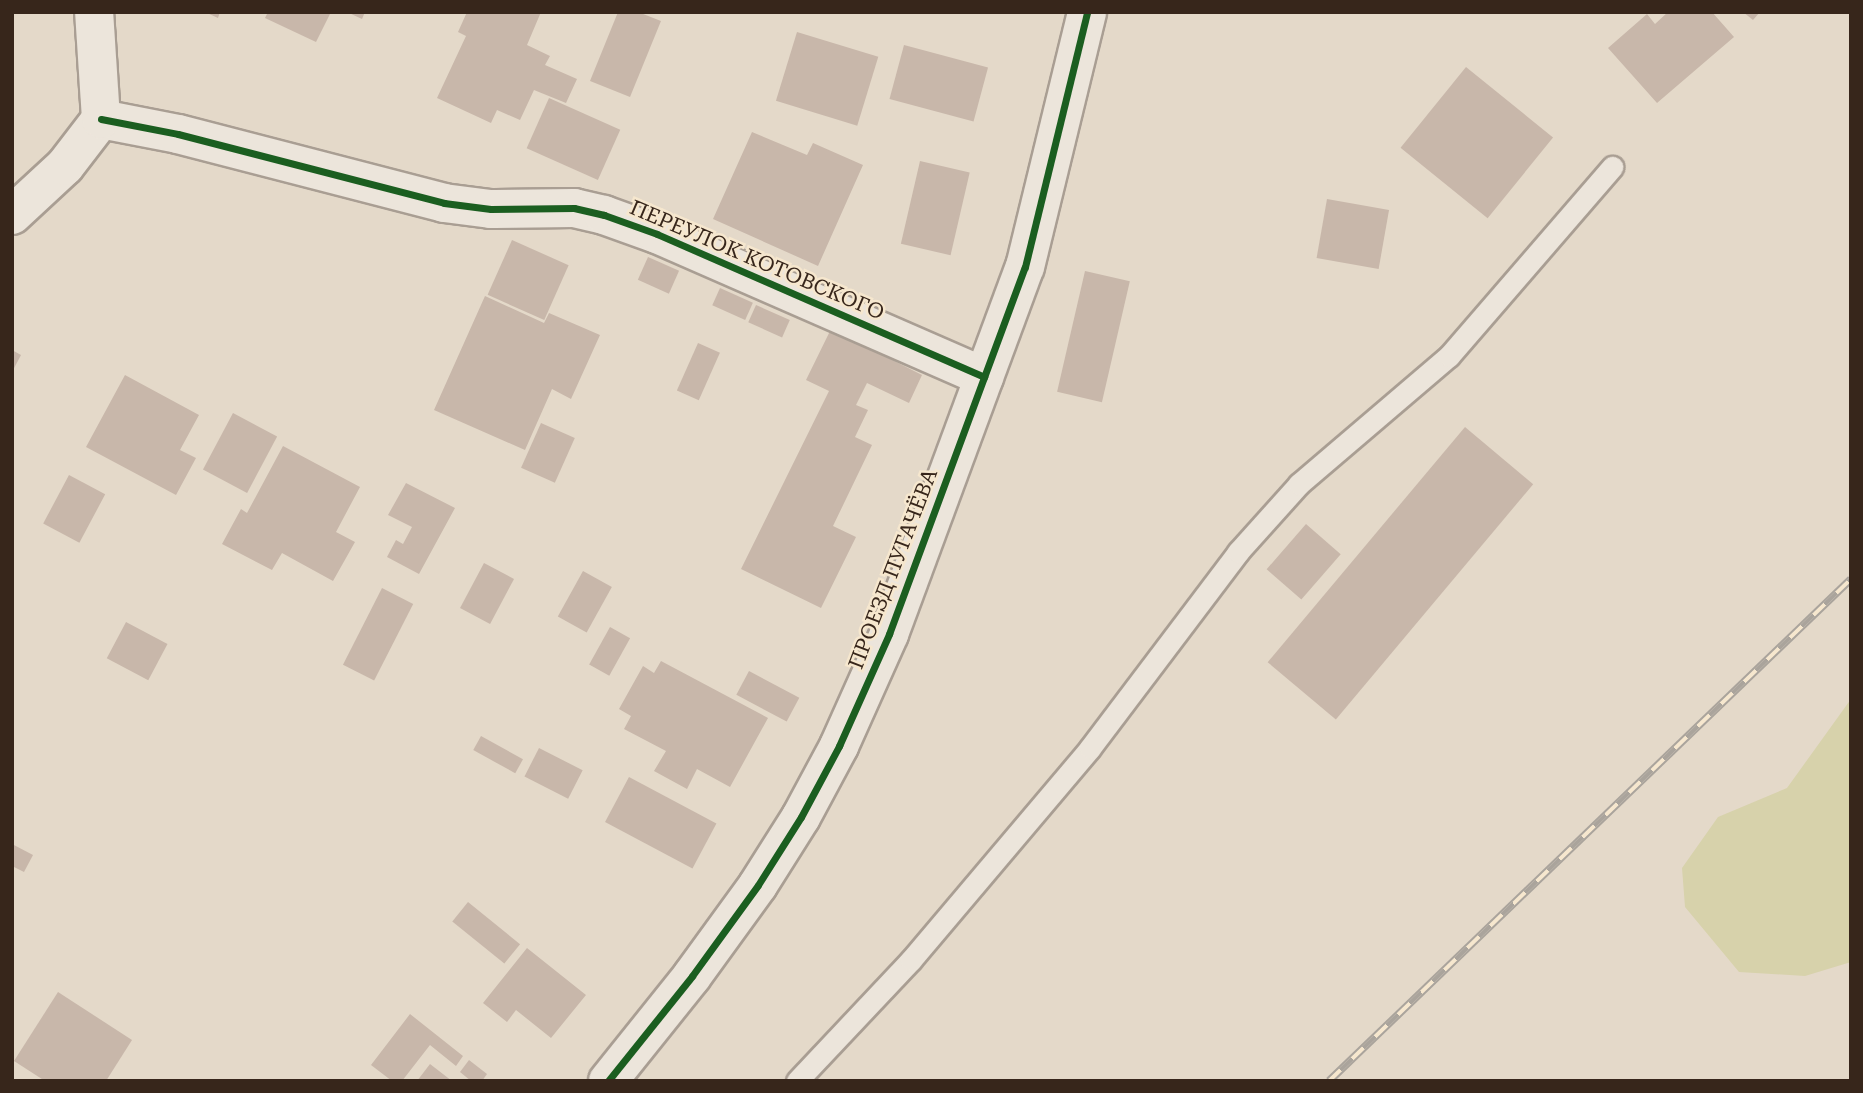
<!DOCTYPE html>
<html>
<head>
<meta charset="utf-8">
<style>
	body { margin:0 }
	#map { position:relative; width:1863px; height:1093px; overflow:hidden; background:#e4d9c9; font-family:"Roboto Serif",serif }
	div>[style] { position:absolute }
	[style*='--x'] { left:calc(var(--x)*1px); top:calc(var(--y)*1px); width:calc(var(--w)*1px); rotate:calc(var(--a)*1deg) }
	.green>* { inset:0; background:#d7d2ab }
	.building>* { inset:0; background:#c8b7aa; transform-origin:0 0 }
	.roads { filter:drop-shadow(2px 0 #a99e93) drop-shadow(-2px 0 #a99e93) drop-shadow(0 2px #a99e93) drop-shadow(0 -2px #a99e93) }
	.service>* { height:21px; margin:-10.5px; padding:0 10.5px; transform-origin:10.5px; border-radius:10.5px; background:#ece5db }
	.minor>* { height:38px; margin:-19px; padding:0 19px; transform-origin:19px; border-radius:19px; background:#ece5db }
	.rail>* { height:8px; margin-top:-4px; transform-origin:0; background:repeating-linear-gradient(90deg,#f6e7ce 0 16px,#aaa49c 0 32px); box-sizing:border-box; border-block:2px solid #aaa49c }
	.cycleway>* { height:7px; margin:-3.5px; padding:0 3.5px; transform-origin:3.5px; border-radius:3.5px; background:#1b5e20 }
	span { translate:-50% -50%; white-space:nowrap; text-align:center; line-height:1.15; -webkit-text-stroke:5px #f6e7ce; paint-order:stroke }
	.street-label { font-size:21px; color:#37261b }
	.frame { position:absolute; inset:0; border:14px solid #37261b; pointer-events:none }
</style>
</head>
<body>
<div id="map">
	<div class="green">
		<i style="clip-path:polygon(1851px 699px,1851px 962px,1805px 976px,1739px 972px,1685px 907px,1682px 868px,1718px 817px,1787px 788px)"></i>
	</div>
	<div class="building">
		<i style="clip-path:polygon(205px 12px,220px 12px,218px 18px)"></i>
		<i style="clip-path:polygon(268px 12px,331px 12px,316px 42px,265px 18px)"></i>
		<i style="clip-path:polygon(347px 12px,365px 12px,362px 19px)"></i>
		<i style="clip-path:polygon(467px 12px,541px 12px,527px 45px,550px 56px,545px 65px,577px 79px,566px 103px,534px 90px,520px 120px,497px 110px,491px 123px,437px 98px,466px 36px,458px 32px)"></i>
		<i style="clip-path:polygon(618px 12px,638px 12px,661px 21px,630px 97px,590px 81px)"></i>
		<i style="clip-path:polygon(1668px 12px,1712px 12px,1734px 37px,1657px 103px,1608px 48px,1647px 14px,1655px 24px)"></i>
		<i style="clip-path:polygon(1743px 12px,1760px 12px,1753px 20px)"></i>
		<i style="left:797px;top:32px;width:85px;height:72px;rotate:17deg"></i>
		<i style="left:904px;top:45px;width:87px;height:56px;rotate:15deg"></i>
		<i style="left:1466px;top:67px;width:112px;height:104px;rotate:39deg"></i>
		<i style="left:549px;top:98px;width:78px;height:55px;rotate:24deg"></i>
		<i style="clip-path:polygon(752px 132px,807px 155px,813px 143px,863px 165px,818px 266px,713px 219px)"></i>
		<i style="left:920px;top:161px;width:51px;height:85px;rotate:13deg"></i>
		<i style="left:1327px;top:199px;width:63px;height:60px;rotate:10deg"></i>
		<i style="left:512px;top:240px;width:62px;height:60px;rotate:24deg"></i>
		<i style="left:648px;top:257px;width:34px;height:25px;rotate:24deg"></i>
		<i style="left:1085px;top:271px;width:46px;height:124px;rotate:13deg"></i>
		<i style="left:720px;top:288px;width:36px;height:19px;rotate:24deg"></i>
		<i style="clip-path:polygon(485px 296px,544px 323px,549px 313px,600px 335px,571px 399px,552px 389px,525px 450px,434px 410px)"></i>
		<i style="left:756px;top:305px;width:37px;height:19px;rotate:24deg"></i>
		<i style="clip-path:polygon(831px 329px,922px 375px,909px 403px,867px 383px,856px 405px,868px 410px,855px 437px,872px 445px,833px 526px,856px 537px,821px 608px,741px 569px,829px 391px,806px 380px)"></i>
		<i style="left:698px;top:343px;width:24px;height:52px;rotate:24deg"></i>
		<i style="clip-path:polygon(12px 350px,21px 355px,12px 372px)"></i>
		<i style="clip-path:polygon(125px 375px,199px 415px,180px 450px,196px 458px,176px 495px,86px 447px)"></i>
		<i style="left:233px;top:413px;width:50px;height:64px;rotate:28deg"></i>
		<i style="left:541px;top:423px;width:37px;height:49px;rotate:24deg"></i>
		<i style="left:1465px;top:427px;width:89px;height:307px;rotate:40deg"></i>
		<i style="clip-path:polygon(283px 446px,360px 487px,336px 532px,355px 542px,333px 581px,282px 553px,272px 570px,222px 544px,241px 509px,247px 513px)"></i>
		<i style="left:69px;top:475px;width:41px;height:55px;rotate:28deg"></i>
		<i style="clip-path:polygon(406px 483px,455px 508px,419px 574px,387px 557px,396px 540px,403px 544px,412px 527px,388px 515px)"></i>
		<i style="left:1306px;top:524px;width:46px;height:60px;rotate:41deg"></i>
		<i style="left:484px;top:563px;width:34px;height:51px;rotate:28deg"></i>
		<i style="left:583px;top:571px;width:33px;height:52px;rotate:29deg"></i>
		<i style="left:382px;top:588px;width:35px;height:86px;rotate:27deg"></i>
		<i style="left:126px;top:622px;width:47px;height:41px;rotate:28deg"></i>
		<i style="left:610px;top:627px;width:23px;height:43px;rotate:29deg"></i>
		<i style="clip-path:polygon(661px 661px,768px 718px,730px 787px,697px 769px,687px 789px,654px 771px,666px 751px,624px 729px,631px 716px,619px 709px,643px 666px,654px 673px)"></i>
		<i style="left:749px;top:671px;width:57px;height:27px;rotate:28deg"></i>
		<i style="left:481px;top:736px;width:48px;height:16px;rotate:29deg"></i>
		<i style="left:539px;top:748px;width:49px;height:32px;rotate:27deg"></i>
		<i style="left:629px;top:777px;width:99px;height:51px;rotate:28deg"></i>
		<i style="clip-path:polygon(12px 844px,33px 855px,24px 872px,12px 866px)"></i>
		<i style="left:468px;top:902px;width:67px;height:25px;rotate:39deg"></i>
		<i style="clip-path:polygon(527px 948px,586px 995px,551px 1038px,516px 1010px,507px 1022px,483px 1003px)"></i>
		<i style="clip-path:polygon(58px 992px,132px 1040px,106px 1081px,45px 1081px,14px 1061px)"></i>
		<i style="clip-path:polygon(410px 1014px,463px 1056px,456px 1066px,430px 1045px,402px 1081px,392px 1081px,371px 1065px)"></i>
		<i style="clip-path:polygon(469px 1060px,487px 1074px,482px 1081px,471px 1081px,460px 1072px)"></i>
		<i style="clip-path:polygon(430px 1064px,452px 1081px,417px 1081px)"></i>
	</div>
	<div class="roads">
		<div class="service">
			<i style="--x:797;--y:1081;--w:166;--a:-46.7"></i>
			<i style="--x:911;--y:960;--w:277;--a:-49.8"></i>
			<i style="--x:1090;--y:748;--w:246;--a:-52.9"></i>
			<i style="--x:1238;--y:552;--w:91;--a:-48.1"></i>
			<i style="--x:1299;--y:484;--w:197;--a:-40.5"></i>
			<i style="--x:1449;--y:356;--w:250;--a:-49.2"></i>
		</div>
		<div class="minor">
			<i style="--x:101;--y:119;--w:78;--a:11"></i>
			<i style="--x:178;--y:134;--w:275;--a:14.5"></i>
			<i style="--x:444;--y:203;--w:47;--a:7.3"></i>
			<i style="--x:491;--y:209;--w:83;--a:-0.7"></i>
			<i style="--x:574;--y:208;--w:31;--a:13"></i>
			<i style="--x:604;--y:215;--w:56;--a:19.7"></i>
			<i style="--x:657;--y:234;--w:357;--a:23.6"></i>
			<i style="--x:12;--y:215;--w:72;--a:-42.8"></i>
			<i style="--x:65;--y:166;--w:59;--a:-52.5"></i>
			<i style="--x:101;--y:119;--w:107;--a:-93.7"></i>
			<i style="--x:608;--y:1081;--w:134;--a:-51.3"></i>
			<i style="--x:692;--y:976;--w:112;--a:-54"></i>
			<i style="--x:758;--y:885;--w:80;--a:-57.7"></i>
			<i style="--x:801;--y:817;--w:81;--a:-61.8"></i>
			<i style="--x:839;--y:746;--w:123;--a:-65.9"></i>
			<i style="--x:889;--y:634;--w:391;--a:-69.7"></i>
			<i style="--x:1025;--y:267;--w:262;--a:-76.3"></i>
		</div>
	</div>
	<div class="rail">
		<i style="--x:1329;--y:1081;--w:724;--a:-43.88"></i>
	</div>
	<div class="cycleway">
		<i style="--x:101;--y:119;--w:78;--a:11"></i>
		<i style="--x:178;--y:134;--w:275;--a:14.5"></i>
		<i style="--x:444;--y:203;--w:47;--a:7.3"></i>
		<i style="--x:491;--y:209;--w:83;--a:-0.7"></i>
		<i style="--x:574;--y:208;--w:31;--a:13"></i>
		<i style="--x:604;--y:215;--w:56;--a:19.7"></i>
		<i style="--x:657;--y:234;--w:357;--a:23.6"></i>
		<i style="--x:608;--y:1081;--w:134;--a:-51.3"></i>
		<i style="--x:692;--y:976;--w:112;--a:-54"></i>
		<i style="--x:758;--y:885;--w:80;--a:-57.7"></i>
		<i style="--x:801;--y:817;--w:81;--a:-61.8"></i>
		<i style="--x:839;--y:746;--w:123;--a:-65.9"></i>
		<i style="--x:889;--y:634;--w:391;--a:-69.7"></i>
		<i style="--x:1025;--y:267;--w:262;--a:-76.3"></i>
	</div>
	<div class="street-label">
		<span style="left:757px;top:260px;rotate:23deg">ПЕРЕУЛОК КОТОВСКОГО</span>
		<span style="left:893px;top:569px;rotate:-69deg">ПРОЕЗД ПУГАЧЁВА</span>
	</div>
	<div class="frame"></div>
</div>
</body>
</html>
